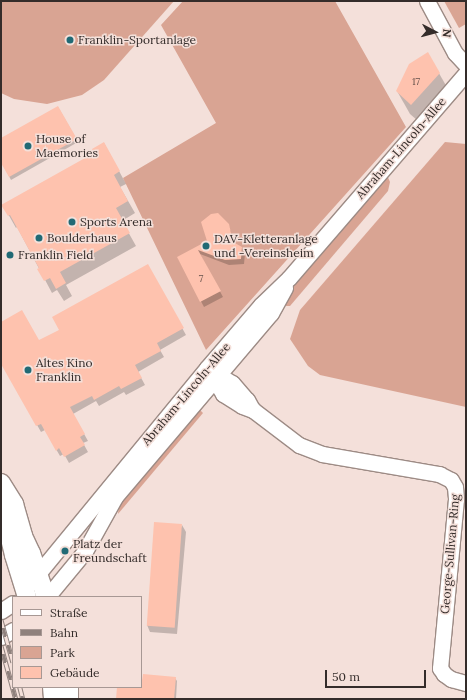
<!DOCTYPE html>
<html>
<head>
<meta charset="utf-8">
<style>
	body { margin:0 }
	#map { position:relative; width:467px; height:700px; overflow:hidden; background:#f4e0da; font-family:Lora,serif }
	div>[style] { position:absolute }
	[style*='--x'] { left:calc(var(--x)*1px); top:calc(var(--y)*1px); width:calc(var(--w)*1px); rotate:calc(var(--a)*1deg) }
	.green>* { inset:0; background:#d9a493 }
	.shadow>* { inset:0; background:#0003 }
	.building>* { inset:0; background:#fec2ae; transform-origin:0 0 }
	.roads { filter:drop-shadow(1px 0 #9d8b85) drop-shadow(-1px 0 #9d8b85) drop-shadow(0 1px #9d8b85) drop-shadow(0 -1px #9d8b85) }
	.minor>* { height:15px; margin:-7.5px; padding:0 7.5px; transform-origin:7.5px; border-radius:7.5px; background:#fff }
	.tertiary>* { height:18px; margin:-9px; padding:0 9px; transform-origin:9px; border-radius:9px; background:#fff }
	.rail>* { height:4.5px; margin-top:-2.25px; transform-origin:0; background:repeating-linear-gradient(90deg,#f4e0da 0 9px,#8f817d 0 18px); box-sizing:border-box; border-block:1px solid #8f817d }
	.dots>* { width:11px; height:11px; translate:-50% -50%; box-sizing:border-box; border:2px solid #f4e0da; border-radius:50% }
	span { translate:-50% -50%; white-space:nowrap; text-align:center; line-height:1.15; -webkit-text-stroke:3px #f4e0da; paint-order:stroke }
	.number-label { font-size:10px; color:#66524b }
	.number-label span { -webkit-text-stroke-width:0 }
	.poi-label { font-size:12px; color:#342c2a }
	.left { translate:0 -50%; text-align:left }
	.street-label { font-size:12px; color:#342c2a }
	.frame { position:absolute; inset:0; border:2px solid #342c2a; pointer-events:none }
	.legend { position:absolute; left:12px; top:596px; width:130px; height:92px; box-sizing:border-box; background:#f4e0da; border:1px solid #a79894; margin:0; padding:5px 7px; list-style:none; font-size:12px; color:#342c2a }
	.legend li { display:flex; align-items:center; gap:8px; height:20px }
	.legend b { width:20px; border:1px solid #a79894 }
	.north { position:absolute; left:415px; top:12px; width:40px; height:40px; -webkit-text-stroke:3px #f4e0da; paint-order:stroke; rotate:96deg; font-size:11px; font-weight:700; line-height:16px; text-align:center; color:#342c2a }
	.north::after { content:''; display:block; margin:auto; width:14px; height:18px; background:#342c2a; clip-path:polygon(50% 0,100% 100%,50% 72%,0 100%) }
	.scale { position:absolute; left:325px; top:670px; width:101px; height:18px; box-sizing:border-box; border:2px solid #342c2a; border-top:0; padding-left:5px; font-size:12px; line-height:14px; white-space:nowrap; color:#342c2a; -webkit-text-stroke:3px #f4e0da; paint-order:stroke }
</style>
</head>
<body>
<div id="map">
	<div class="green">
		<i style="clip-path:polygon(1px 1px,174px 1px,104px 80px,82px 95px,47px 104px,14px 99px,1px 93px)"></i>
		<i style="clip-path:polygon(183px 1px,335px 1px,406px 127px,206px 350px,123px 178px,216px 123px,161px 25px)"></i>
		<i style="clip-path:polygon(444px 1px,466px 1px,466px 24px,459px 28px)"></i>
		<i style="clip-path:polygon(445px 142px,466px 144px,466px 407px,320px 375px,308px 366px,290px 339px,300px 310px)"></i>
		<i style="clip-path:polygon(387px 175px,390px 182px,388px 191px,290px 306px,282px 306px,293px 285px)"></i>
		<i style="clip-path:polygon(200px 410px,203px 413px,118px 514px,119px 505px,132px 488px)"></i>
	</div>
	<div class="shadow">
		<i style="clip-path:polygon(428px 54px,452px 96px,425px 127px,410px 114px,397px 91px)"></i>
		<i style="clip-path:polygon(58px 107px,78px 142px,11px 180px,1px 161px,1px 139px)"></i>
		<i style="clip-path:polygon(104px 143px,126px 184px,120px 187px,135px 213px,122px 221px,136px 246px,66px 285px,72px 296px,64px 301px,57px 290px,52px 293px,17px 227px,16px 228px,3px 205px,96px 153px)"></i>
		<i style="clip-path:polygon(228px 224px,235px 244px,242px 248px,245px 254px,244px 264px,229px 265px,200px 254px,223px 297px,204px 307px,178px 258px,208px 242px)"></i>
		<i style="clip-path:polygon(148px 266px,186px 335px,160px 350px,164px 357px,138px 372px,145px 385px,126px 395px,124px 392px,99px 406px,96px 401px,73px 414px,88px 441px,83px 443px,88px 452px,69px 463px,64px 454px,60px 456px,45px 430px,41px 432px,1px 361px,1px 323px,39px 342px,60px 330px)"></i>
		<i style="clip-path:polygon(182px 525px,186px 532px,177px 634px,150px 632px,147px 625px)"></i>
		<i style="clip-path:polygon(175px 678px,177px 681px,176px 699px,117px 699px,118px 687px,141px 687px,141px 680px)"></i>
	</div>
	<div class="building">
		<i style="clip-path:polygon(428px 52px,440px 73px,411px 105px,396px 91px,409px 64px)"></i>
		<i style="clip-path:polygon(58px 106px,77px 139px,9px 177px,1px 163px,1px 138px)"></i>
		<i style="clip-path:polygon(104px 142px,120px 171px,114px 175px,128px 201px,116px 208px,130px 233px,60px 272px,66px 283px,56px 289px,50px 278px,44px 281px,37px 269px,39px 268px,10px 215px,8px 216px,1px 205px,94px 153px,92px 149px)"></i>
		<i style="clip-path:polygon(218px 213px,229px 224px,233px 242px,242px 247px,241px 259px,225px 260px,198px 250px,221px 291px,200px 302px,177px 257px,207px 241px,201px 222px,211px 214px)"></i>
		<i style="clip-path:polygon(148px 264px,184px 328px,157px 343px,161px 351px,135px 365px,142px 378px,121px 389px,119px 386px,94px 400px,92px 396px,70px 407px,85px 434px,80px 437px,85px 445px,64px 457px,59px 448px,56px 451px,41px 424px,36px 426px,1px 364px,1px 322px,22px 310px,39px 340px,59px 330px,52px 317px)"></i>
		<i style="left:154px;top:522px;width:28px;height:104px;rotate:4deg"></i>
		<i style="clip-path:polygon(143px 674px,176px 677px,174px 699px,116px 699px,117px 687px,141px 687px)"></i>
	</div>
	<div class="roads">
		<div class="minor">
			<i style="--x:427;--y:1;--w:59;--a:61.7"></i>
			<i style="--x:455;--y:53;--w:16;--a:47"></i>
			<i style="--x:207;--y:368;--w:31;--a:58"></i>
			<i style="--x:223;--y:394;--w:22;--a:32"></i>
			<i style="--x:242;--y:406;--w:12;--a:20"></i>
			<i style="--x:253;--y:410;--w:58;--a:37.3"></i>
			<i style="--x:299;--y:445;--w:25;--a:21"></i>
			<i style="--x:322;--y:454;--w:119;--a:9.7"></i>
			<i style="--x:439;--y:474;--w:13;--a:27"></i>
			<i style="--x:451;--y:480;--w:8;--a:60"></i>
			<i style="--x:455;--y:487;--w:12;--a:85"></i>
			<i style="--x:456;--y:499;--w:170;--a:95.4"></i>
			<i style="--x:440;--y:668;--w:7;--a:56"></i>
			<i style="--x:444;--y:674;--w:9;--a:36"></i>
			<i style="--x:451;--y:679;--w:16;--a:15"></i>
			<i style="--x:211;--y:370;--w:25;--a:32"></i>
			<i style="--x:232;--y:383;--w:23;--a:49"></i>
			<i style="--x:247;--y:400;--w:10;--a:61"></i>
			<i style="--x:32;--y:581;--w:276;--a:-50.6"></i>
			<i style="--x:207;--y:368;--w:83;--a:-49.4"></i>
			<i style="--x:261;--y:305;--w:39;--a:-44"></i>
			<i style="--x:289;--y:278;--w:271;--a:-49.2"></i>
			<i style="--x:47;--y:597;--w:60;--a:-50.4"></i>
			<i style="--x:85;--y:551;--w:62;--a:-60.9"></i>
			<i style="--x:115;--y:497;--w:241;--a:-49.7"></i>
			<i style="--x:271;--y:313;--w:29;--a:-61"></i>
			<i style="--x:1;--y:611;--w:14;--a:-34"></i>
			<i style="--x:1;--y:637;--w:14;--a:-30"></i>
		</div>
		<div class="tertiary">
			<i style="--x:1;--y:483;--w:25;--a:58"></i>
			<i style="--x:14;--y:504;--w:33;--a:74"></i>
			<i style="--x:23;--y:536;--w:19;--a:65"></i>
			<i style="--x:31;--y:553;--w:46;--a:71.2"></i>
			<i style="--x:1;--y:502;--w:55;--a:76.2"></i>
			<i style="--x:14;--y:555;--w:44;--a:72.8"></i>
			<i style="--x:52;--y:687;--w:12;--a:85"></i>
			<i style="--x:69;--y:687;--w:12;--a:90"></i>
		</div>
	</div>
	<div class="rail">
		<i style="--x:1;--y:619;--w:45;--a:74.4"></i>
		<i style="--x:1;--y:645;--w:56;--a:74.5"></i>
		<i style="--x:20;--y:687;--w:12;--a:76"></i>
	</div>
	<div class="dots">
		<i style="left:70px;top:40px;background:#216a75"></i>
		<i style="left:28px;top:146px;background:#216a75"></i>
		<i style="left:72px;top:222px;background:#216a75"></i>
		<i style="left:39px;top:238px;background:#216a75"></i>
		<i style="left:206px;top:246px;background:#216a75"></i>
		<i style="left:10px;top:255px;background:#216a75"></i>
		<i style="left:28px;top:370px;background:#216a75"></i>
		<i style="left:65px;top:551px;background:#216a75"></i>
	</div>
	<div class="number-label">
		<span style="left:416px;top:82px">17</span>
		<span style="left:201px;top:279px">7</span>
	</div>
	<div class="poi-label">
		<span class="left" style="left:78px;top:40px">Franklin-Sportanlage</span>
		<span class="left" style="left:36px;top:146px">House of<br>Maemories</span>
		<span class="left" style="left:80px;top:222px">Sports Arena</span>
		<span class="left" style="left:47px;top:238px">Boulderhaus</span>
		<span class="left" style="left:214px;top:246px">DAV-Kletteranlage<br>und -Vereinsheim</span>
		<span class="left" style="left:18px;top:255px">Franklin Field</span>
		<span class="left" style="left:36px;top:370px">Altes Kino<br>Franklin</span>
		<span class="left" style="left:73px;top:551px">Platz der<br>Freundschaft</span>
	</div>
	<div class="street-label">
		<span style="left:401px;top:148px;rotate:-49deg">Abraham-Lincoln-Allee</span>
		<span style="left:186px;top:394px;rotate:-50deg">Abraham-Lincoln-Allee</span>
		<span style="left:450px;top:554px;rotate:-85deg">George-Sullivan-Ring</span>
	</div>
	<div class="frame"></div>
	<ul class="legend">
	<li><b style="height:5px;background:#fff"></b>Straße</li>
	<li><b style="height:5px;background:#8f817d"></b>Bahn</li>
	<li><b style="height:11px;background:#d9a493"></b>Park</li>
	<li><b style="height:11px;background:#fec2ae"></b>Gebäude</li>
	</ul>
	<div class="north">N</div>
	<div class="scale">50 m</div>
</div>
</body>
</html>
